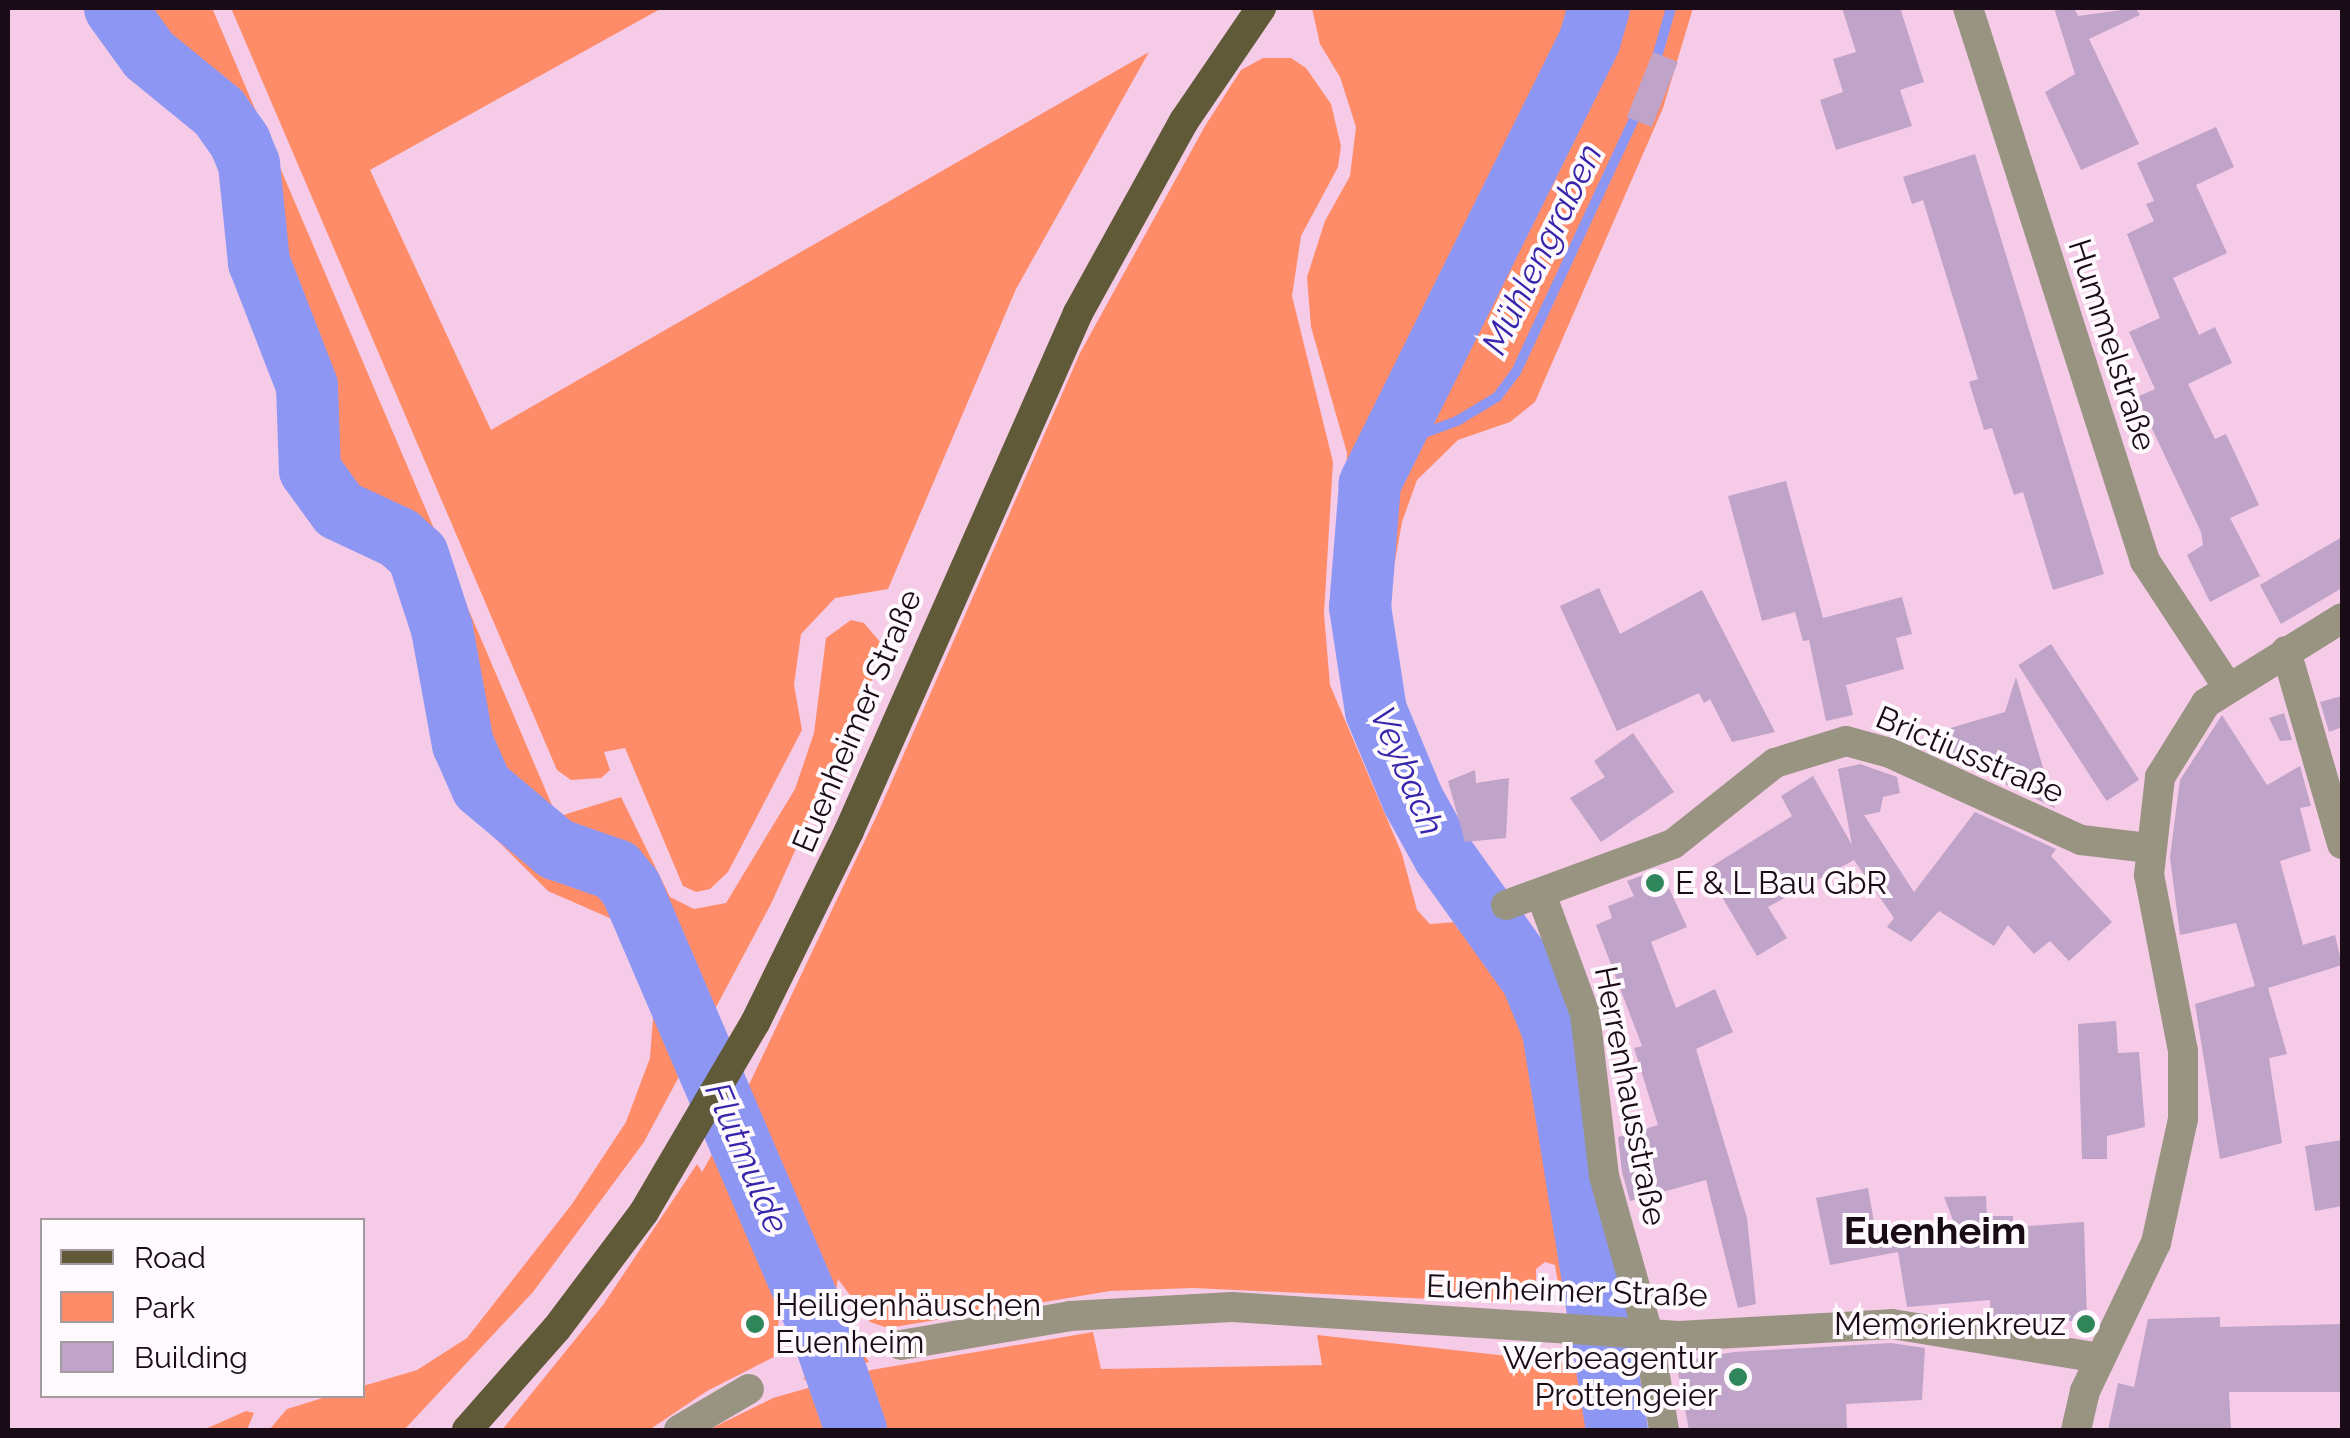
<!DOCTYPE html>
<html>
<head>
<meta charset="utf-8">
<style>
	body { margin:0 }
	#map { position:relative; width:2350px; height:1438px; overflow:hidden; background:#f5cbe8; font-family:Raleway,sans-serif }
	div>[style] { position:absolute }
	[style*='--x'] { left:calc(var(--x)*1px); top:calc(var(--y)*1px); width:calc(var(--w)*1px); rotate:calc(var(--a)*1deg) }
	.green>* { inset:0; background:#fe8c68 }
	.stream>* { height:10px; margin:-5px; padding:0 5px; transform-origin:5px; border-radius:5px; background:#8d97f3 }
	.river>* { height:62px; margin:-31px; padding:0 31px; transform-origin:31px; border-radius:31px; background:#8d97f3 }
	.building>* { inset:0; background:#bfa3c8; transform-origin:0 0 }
	.minor>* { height:30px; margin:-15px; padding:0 15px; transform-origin:15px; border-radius:15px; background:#989481 }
	.major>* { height:30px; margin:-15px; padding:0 15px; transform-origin:15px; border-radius:15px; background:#615a38 }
	.dots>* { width:28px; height:28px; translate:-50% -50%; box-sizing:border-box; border:5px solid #fef9fc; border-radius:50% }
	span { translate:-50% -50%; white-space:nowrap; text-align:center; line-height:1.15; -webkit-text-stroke:8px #fef9fc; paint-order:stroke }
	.street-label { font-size:32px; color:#1a0c16 }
	.poi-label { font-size:32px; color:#1a0c16 }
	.left { translate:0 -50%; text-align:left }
	.right { translate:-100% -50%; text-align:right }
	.water-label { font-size:35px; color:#3725ab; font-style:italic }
	.quarter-label { font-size:38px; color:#1a0c16; font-weight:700 }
	.frame { position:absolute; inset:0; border:10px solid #1a0c16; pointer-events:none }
	.legend { position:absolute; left:40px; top:1218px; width:325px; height:180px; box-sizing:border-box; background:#fef9fc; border:2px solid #a39aa0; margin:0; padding:12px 18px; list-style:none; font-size:30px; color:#1a0c16 }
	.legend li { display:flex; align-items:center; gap:20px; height:50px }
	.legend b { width:50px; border:2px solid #a39aa0 }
</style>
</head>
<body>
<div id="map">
	<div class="green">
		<i style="clip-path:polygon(86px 8px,212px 8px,557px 817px,621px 797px,670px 897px,694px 909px,726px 903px,795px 789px,814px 733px,826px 638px,851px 620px,864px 623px,886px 649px,771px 904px,644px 1142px,533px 1292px,404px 1430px,269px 1430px,287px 1409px,329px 1396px,362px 1396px,363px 1386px,417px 1370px,467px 1338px,572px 1204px,626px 1122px,650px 1058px,654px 1005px,628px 926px,548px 891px,489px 832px,456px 786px,437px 733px,420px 626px,407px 588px,383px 559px,316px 520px,290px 478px,283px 382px,239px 277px,233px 190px,220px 151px,137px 76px)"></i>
		<i style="clip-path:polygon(231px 8px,662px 8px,370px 170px,491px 430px,1149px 52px,1016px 289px,888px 589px,835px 598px,801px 634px,794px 685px,802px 730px,728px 872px,710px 889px,696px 892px,683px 886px,625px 748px,604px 752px,610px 770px,601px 778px,571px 780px,557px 770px)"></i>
		<i style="clip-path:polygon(1312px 8px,1693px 8px,1663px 108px,1535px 402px,1510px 422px,1458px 440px,1417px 480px,1402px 522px,1391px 583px,1390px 665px,1398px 704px,1454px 842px,1493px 895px,1482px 894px,1421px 797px,1380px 693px,1368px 622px,1355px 622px,1371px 713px,1409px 802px,1463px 898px,1459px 905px,1442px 898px,1427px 877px,1362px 734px,1339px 660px,1347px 453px,1311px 327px,1307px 277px,1325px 221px,1350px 176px,1356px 127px,1340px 77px,1320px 44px)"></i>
		<i style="clip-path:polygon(1263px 58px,1291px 58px,1306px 68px,1331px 104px,1341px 146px,1338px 167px,1301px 236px,1292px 296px,1333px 462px,1324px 614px,1330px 685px,1402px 854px,1417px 910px,1430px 924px,1456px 922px,1457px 929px,1518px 914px,1565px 987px,1624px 1309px,1572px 1312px,1572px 1303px,1561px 1301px,1555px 1265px,1545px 1262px,1536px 1269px,1536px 1299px,1519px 1303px,1193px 1288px,1110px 1291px,888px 1328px,870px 1322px,838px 1279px,835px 1295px,847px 1328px,869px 1362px,803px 1380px,813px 1362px,787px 1310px,779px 1315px,776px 1356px,707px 1391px,649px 1430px,502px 1430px,603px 1305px,697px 1164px,702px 1172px,737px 1110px,877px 815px,1080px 353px,1205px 126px,1241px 70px)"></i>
		<i style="clip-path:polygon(1093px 1332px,1101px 1369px,1322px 1365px,1317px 1335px,1580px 1364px,1582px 1347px,1627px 1345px,1636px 1430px,708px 1430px,773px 1398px,871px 1370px)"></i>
		<i style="clip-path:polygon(246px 1411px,254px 1413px,247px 1430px,203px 1430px)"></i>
	</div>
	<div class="stream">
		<i style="--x:1655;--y:64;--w:58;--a:-74.1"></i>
		<i style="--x:1386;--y:447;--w:76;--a:-20.1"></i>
		<i style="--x:1457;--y:421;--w:47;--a:-31"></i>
		<i style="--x:1497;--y:397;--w:31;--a:-53"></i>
		<i style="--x:1516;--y:372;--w:291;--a:-65"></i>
	</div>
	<div class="river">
		<i style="--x:115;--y:8;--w:58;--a:54.1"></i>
		<i style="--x:149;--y:55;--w:90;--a:39.2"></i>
		<i style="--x:219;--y:112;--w:37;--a:55"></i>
		<i style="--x:240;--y:142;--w:24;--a:68"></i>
		<i style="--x:249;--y:164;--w:99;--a:84.2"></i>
		<i style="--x:259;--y:262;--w:133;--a:68.8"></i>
		<i style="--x:307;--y:386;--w:84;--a:88"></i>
		<i style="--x:310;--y:470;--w:49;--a:54.1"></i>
		<i style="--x:339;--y:510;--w:66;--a:25"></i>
		<i style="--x:399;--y:538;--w:25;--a:42"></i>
		<i style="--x:418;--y:555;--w:78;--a:72"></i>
		<i style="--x:442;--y:629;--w:117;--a:79.7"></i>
		<i style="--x:463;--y:744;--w:47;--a:66.2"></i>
		<i style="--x:482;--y:787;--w:97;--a:40"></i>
		<i style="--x:556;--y:849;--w:64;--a:19.3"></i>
		<i style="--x:616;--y:870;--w:23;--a:50"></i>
		<i style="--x:631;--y:888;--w:486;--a:66.8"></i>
		<i style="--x:823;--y:1335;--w:101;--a:70.8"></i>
		<i style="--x:1599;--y:8;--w:33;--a:106"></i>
		<i style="--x:1590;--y:40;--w:496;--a:116.4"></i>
		<i style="--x:1370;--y:484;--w:123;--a:94.6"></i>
		<i style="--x:1360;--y:607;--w:105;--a:81.3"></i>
		<i style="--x:1376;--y:711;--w:96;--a:67.4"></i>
		<i style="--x:1413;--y:800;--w:64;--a:61"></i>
		<i style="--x:1444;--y:856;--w:151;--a:54.4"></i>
		<i style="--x:1532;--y:979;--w:56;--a:68"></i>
		<i style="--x:1553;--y:1031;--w:404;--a:80.9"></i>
	</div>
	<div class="building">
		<i style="clip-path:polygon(1842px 8px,1900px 8px,1924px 82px,1900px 90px,1912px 126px,1836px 150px,1820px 100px,1843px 92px,1833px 59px,1856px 52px)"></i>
		<i style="clip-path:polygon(2054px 8px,2074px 8px,2078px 16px,2136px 8px,2140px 15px,2089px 39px,2139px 144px,2081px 170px,2045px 92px,2075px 74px)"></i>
		<i style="left:1653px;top:52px;width:27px;height:70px;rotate:22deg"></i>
		<i style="clip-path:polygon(2216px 127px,2234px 167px,2196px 185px,2227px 253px,2173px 278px,2199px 335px,2215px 327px,2232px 363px,2188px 384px,2215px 439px,2226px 434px,2259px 505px,2230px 518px,2260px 576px,2210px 602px,2187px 555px,2203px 545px,2201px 532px,2137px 397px,2155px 389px,2129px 332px,2160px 318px,2127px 234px,2154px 221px,2146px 204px,2154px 201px,2137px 163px)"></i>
		<i style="clip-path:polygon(1975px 154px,2104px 574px,2053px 590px,2023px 492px,2014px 495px,1992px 428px,1984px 430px,1969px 382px,1978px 379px,1923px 200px,1912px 204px,1903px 177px)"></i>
		<i style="clip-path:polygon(1786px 481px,1823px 618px,1902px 597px,1912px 634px,1896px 638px,1904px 669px,1846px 685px,1853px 715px,1826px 721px,1809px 640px,1803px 641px,1795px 612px,1762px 621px,1728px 496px)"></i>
		<i style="clip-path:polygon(2342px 537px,2342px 588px,2281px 624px,2260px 585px)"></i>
		<i style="clip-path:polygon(1599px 588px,1620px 634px,1702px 590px,1775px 732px,1732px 742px,1710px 699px,1704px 703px,1699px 693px,1617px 731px,1560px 606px)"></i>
		<i style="left:2051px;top:644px;width:162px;height:39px;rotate:57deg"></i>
		<i style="clip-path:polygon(2016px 677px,2055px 808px,1946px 756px,1940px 731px,2005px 712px)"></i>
		<i style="clip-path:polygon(2342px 696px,2342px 727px,2329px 732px,2320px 702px)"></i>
		<i style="clip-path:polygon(2284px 713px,2292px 740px,2280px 741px,2269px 718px)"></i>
		<i style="clip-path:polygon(2222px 715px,2267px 785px,2300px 766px,2311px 806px,2300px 808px,2311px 851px,2280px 861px,2303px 945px,2335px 935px,2342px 965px,2268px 988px,2287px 1054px,2269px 1058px,2282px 1143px,2220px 1159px,2195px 1004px,2255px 986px,2236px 923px,2180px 935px,2170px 857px,2180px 780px)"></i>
		<i style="clip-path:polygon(1633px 733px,1674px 792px,1601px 842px,1570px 798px,1605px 777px,1594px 761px)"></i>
		<i style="clip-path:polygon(1860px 764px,1897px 777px,1900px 793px,1883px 797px,1880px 812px,1864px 815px,1914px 892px,1975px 812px,2056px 849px,2051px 856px,2112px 922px,2069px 961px,2050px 941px,2034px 954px,2008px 925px,1994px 946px,1939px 911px,1911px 942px,1887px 927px,1894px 918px,1854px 860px,1768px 907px,1787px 938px,1757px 956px,1706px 870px,1792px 816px,1781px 796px,1813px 776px,1852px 845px,1838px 769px)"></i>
		<i style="clip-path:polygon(1475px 770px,1476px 783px,1509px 778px,1506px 838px,1465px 842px,1448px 781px)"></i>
		<i style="clip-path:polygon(1660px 869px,1687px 927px,1651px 942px,1676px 1008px,1715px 989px,1733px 1032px,1696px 1049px,1747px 1218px,1756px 1304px,1738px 1308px,1706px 1180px,1630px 1201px,1622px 1172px,1618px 1137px,1658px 1125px,1634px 1048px,1642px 1046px,1596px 925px,1612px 918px,1608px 906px,1634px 896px,1627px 881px)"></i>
		<i style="clip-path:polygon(2116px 1021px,2118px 1053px,2139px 1052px,2145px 1127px,2107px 1136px,2107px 1159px,2082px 1159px,2078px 1024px)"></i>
		<i style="clip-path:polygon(2342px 1140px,2342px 1206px,2315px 1211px,2305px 1146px)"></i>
		<i style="clip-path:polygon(1868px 1188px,1875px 1228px,1953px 1220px,1944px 1197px,1986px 1196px,1987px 1216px,2013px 1216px,2013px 1227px,2084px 1222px,2087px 1321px,1991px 1321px,1990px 1300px,1907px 1307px,1898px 1252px,1830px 1265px,1816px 1198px)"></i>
		<i style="clip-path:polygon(2220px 1317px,2220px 1327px,2342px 1324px,2342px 1392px,2229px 1392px,2231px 1430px,2108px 1430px,2118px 1383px,2134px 1387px,2148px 1319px)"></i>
		<i style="clip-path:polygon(1891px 1343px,1925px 1348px,1922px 1400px,1846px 1404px,1847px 1430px,1689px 1430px,1676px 1362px,1734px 1352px)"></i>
	</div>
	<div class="minor">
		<i style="--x:1968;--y:8;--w:581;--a:72.25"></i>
		<i style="--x:2145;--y:561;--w:149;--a:56.7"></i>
		<i style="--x:2286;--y:651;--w:201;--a:73.8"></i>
		<i style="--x:1541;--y:894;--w:128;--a:69.9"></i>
		<i style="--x:1585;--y:1014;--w:163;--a:83.3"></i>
		<i style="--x:1604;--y:1176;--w:164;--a:74.4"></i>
		<i style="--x:1648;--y:1334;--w:97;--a:80.5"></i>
		<i style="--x:1506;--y:905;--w:178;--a:-20.1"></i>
		<i style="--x:1673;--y:844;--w:130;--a:-38.5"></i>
		<i style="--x:1775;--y:763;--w:74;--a:-17.2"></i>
		<i style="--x:1846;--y:741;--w:46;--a:15.3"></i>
		<i style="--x:1890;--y:753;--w:210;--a:24.5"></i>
		<i style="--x:2081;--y:840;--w:67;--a:6.8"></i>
		<i style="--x:901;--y:1345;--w:171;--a:-9.7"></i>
		<i style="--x:1070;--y:1316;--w:162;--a:-3.2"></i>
		<i style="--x:1232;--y:1307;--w:448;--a:3.7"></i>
		<i style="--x:1679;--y:1336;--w:213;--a:-3.2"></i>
		<i style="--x:1892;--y:1324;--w:211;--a:9.3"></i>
		<i style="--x:679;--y:1430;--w:81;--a:-30.4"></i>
		<i style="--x:2076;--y:1430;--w:40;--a:-77"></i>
		<i style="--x:2085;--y:1391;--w:164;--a:-64.4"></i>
		<i style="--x:2156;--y:1243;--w:127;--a:-77.7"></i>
		<i style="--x:2183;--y:1119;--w:68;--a:-90"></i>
		<i style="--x:2183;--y:1051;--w:179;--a:-100.9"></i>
		<i style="--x:2149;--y:875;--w:99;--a:-83.6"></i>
		<i style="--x:2160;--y:777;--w:87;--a:-58.1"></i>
		<i style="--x:2206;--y:703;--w:160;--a:-32"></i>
	</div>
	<div class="major">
		<i style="--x:467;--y:1430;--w:136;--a:-48.6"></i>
		<i style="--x:557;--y:1328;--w:145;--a:-53.1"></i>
		<i style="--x:644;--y:1212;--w:219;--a:-59.6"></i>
		<i style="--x:755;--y:1023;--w:214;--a:-63.9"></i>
		<i style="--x:849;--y:831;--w:566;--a:-66.15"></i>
		<i style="--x:1078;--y:313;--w:219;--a:-61.1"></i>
		<i style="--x:1184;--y:121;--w:137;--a:-55.7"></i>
	</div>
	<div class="dots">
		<i style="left:1655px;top:883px;background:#2f865b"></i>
		<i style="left:755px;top:1324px;background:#2f865b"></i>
		<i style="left:2086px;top:1324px;background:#2f865b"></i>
		<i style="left:1738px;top:1377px;background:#2f865b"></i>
	</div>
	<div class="street-label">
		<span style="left:2112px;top:345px;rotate:72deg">Hummelstraße</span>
		<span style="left:857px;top:721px;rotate:-67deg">Euenheimer Straße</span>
		<span style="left:1970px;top:755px;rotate:23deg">Brictiusstraße</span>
		<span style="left:1630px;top:1096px;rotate:79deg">Herrenhausstraße</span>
		<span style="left:1567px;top:1291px;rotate:2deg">Euenheimer Straße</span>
	</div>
	<div class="poi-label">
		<span class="left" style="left:1675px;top:883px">E &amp; L Bau GbR</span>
		<span class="left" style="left:775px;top:1324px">Heiligenhäuschen<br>Euenheim</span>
		<span class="right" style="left:2066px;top:1324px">Memorienkreuz</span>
		<span class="right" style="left:1718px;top:1377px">Werbeagentur<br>Prottengeier</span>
	</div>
	<div class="water-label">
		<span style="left:1542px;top:249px;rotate:-64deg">Mühlengraben</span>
		<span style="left:1407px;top:771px;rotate:67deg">Veybach</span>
		<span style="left:747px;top:1158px;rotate:67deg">Flutmulde</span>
	</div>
	<div class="quarter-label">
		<span style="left:1935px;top:1231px">Euenheim</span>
	</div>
	<div class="frame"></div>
	<ul class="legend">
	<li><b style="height:12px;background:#615a38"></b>Road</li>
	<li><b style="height:28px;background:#fe8c68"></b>Park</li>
	<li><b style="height:28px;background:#bfa3c8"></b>Building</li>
	</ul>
</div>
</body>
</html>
